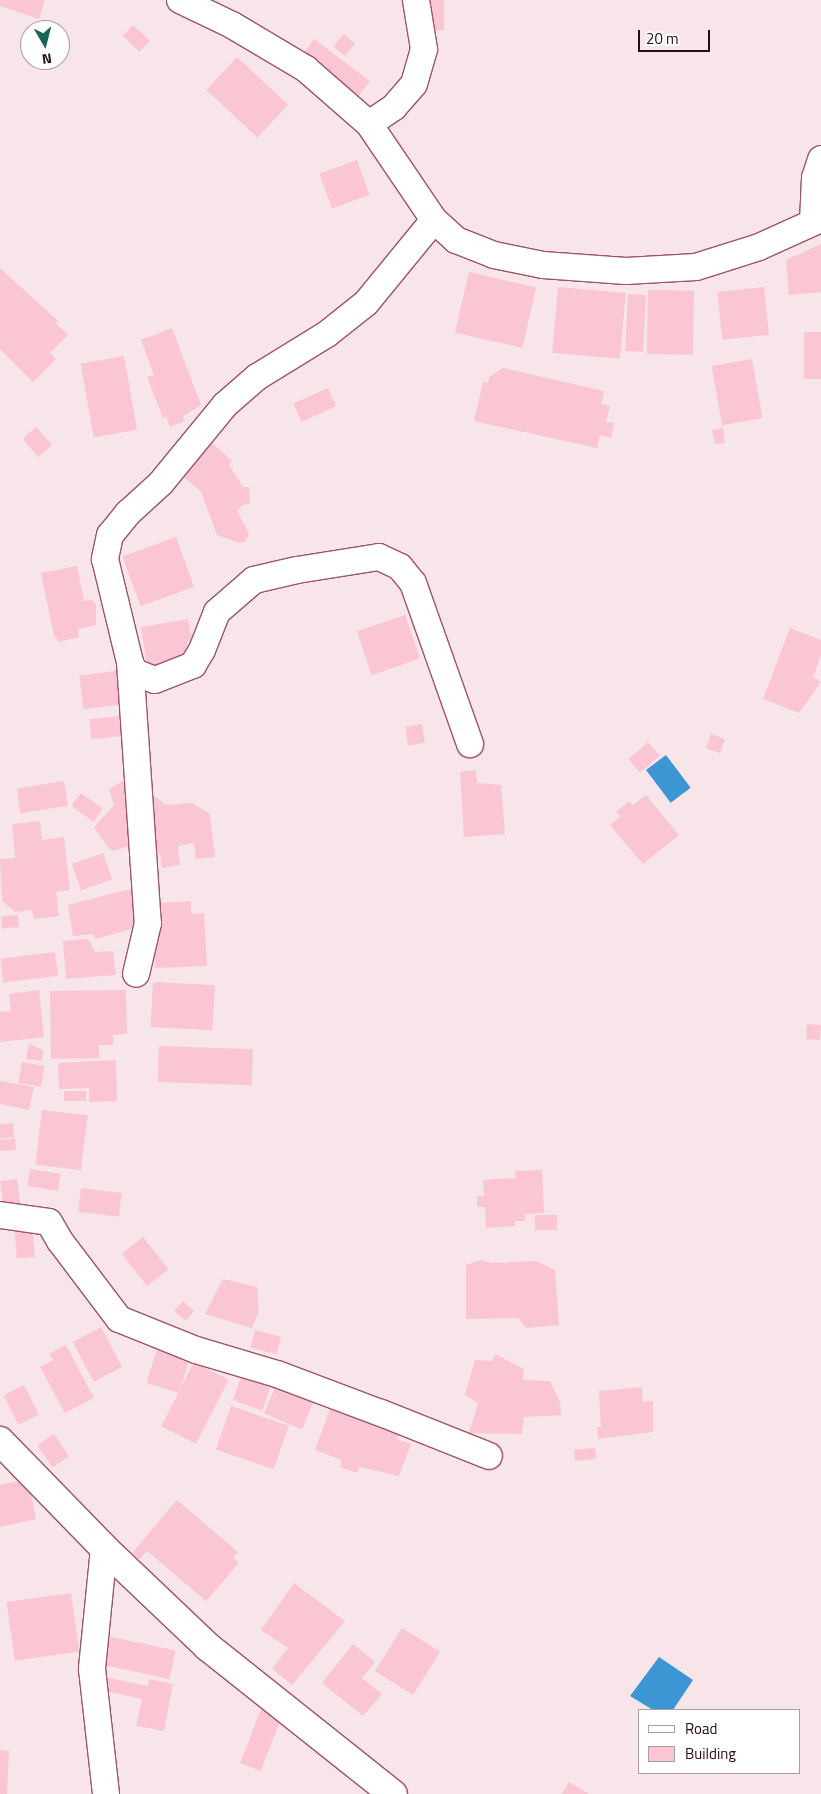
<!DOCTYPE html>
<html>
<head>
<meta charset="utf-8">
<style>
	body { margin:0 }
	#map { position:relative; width:821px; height:1794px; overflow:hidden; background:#f7e5e9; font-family:"Titillium Web",sans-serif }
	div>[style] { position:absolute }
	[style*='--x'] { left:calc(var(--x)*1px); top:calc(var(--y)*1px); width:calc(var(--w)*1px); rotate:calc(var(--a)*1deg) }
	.water>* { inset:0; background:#3c96d3; transform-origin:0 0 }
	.building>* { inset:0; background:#fac6d3; transform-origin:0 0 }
	.roads { filter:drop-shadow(1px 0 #9e5369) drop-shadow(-1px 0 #9e5369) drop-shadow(0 1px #9e5369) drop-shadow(0 -1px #9e5369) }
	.minor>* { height:26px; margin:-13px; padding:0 13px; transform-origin:13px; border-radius:13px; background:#fff }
	.tertiary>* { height:28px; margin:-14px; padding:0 14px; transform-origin:14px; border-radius:14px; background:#fff }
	span { translate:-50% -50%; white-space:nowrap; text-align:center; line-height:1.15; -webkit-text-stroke:5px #fff; paint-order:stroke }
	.legend { position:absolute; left:638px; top:1709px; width:162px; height:65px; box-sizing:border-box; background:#fff; border:1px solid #a99da1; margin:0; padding:6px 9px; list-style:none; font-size:15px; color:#280a14 }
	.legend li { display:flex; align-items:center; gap:10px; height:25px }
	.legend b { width:25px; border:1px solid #a99da1 }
	.north { position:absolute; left:20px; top:20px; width:50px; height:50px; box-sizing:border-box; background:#fff; border:1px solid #a99da1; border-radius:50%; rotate:172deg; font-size:14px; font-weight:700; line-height:20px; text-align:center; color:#280a14 }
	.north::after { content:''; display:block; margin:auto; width:18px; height:22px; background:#196359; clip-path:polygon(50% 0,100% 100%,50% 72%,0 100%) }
	.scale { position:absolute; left:638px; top:30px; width:72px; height:22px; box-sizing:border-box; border:2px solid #280a14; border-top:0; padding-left:6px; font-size:15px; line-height:18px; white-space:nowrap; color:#280a14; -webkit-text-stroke:4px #fff; paint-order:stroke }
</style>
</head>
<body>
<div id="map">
	<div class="water">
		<i style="left:666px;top:755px;width:41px;height:25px;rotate:53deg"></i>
		<i style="clip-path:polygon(659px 1657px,693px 1680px,673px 1710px,653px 1710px,630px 1696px)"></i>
	</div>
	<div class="building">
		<i style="clip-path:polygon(0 0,45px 0,39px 19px,0 6px)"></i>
		<i style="left:431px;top:0;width:13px;height:30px"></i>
		<i style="left:133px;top:25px;width:23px;height:15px;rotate:43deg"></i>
		<i style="left:344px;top:34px;width:15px;height:16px;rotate:42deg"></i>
		<i style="left:314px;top:39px;width:70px;height:19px;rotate:37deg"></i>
		<i style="left:237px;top:57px;width:70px;height:45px;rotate:43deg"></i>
		<i style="left:357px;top:160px;width:37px;height:40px;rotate:70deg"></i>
		<i style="clip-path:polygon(821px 244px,821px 292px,789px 295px,786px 260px)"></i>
		<i style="clip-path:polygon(0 268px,58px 321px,56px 323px,68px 335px,50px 353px,56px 359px,33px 382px,0 349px)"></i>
		<i style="left:469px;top:272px;width:69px;height:62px;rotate:13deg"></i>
		<i style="left:558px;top:287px;width:68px;height:66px;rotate:5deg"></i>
		<i style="left:764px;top:287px;width:48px;height:47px;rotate:84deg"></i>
		<i style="left:648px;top:290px;width:46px;height:64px;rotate:1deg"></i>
		<i style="left:628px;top:294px;width:18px;height:57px;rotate:3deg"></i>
		<i style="clip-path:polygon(172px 328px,201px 405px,183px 416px,185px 421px,170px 427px,166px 416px,163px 418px,147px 377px,154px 375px,141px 340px)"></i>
		<i style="left:804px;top:332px;width:17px;height:47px"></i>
		<i style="left:124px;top:356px;width:75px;height:44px;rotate:80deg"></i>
		<i style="left:752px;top:359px;width:60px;height:41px;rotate:80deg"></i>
		<i style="clip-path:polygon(503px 368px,604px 391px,601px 404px,610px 406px,606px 422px,614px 423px,611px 438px,600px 435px,597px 448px,474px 421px,483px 382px,488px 383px,489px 377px)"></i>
		<i style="left:328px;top:388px;width:20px;height:38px;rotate:66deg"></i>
		<i style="left:36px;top:427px;width:24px;height:18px;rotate:48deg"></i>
		<i style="clip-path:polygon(723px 428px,725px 443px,715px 444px,712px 430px)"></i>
		<i style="clip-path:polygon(210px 441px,232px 461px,229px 465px,243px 487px,249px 487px,250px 504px,243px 505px,237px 511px,249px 534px,246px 541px,240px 543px,217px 535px,201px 492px,184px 477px)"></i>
		<i style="left:176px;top:537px;width:53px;height:57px;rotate:70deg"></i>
		<i style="clip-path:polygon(77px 566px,84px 601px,92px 600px,96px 605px,96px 625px,78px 629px,79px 637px,59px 642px,54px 636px,41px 573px)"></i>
		<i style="left:405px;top:615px;width:46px;height:51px;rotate:71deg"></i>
		<i style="clip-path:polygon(188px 619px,192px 641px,187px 641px,189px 655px,148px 672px,141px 627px)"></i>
		<i style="clip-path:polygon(790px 628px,821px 640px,821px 655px,813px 677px,821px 682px,799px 713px,763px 699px)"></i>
		<i style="left:124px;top:670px;width:34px;height:45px;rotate:83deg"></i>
		<i style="left:121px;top:716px;width:20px;height:32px;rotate:84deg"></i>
		<i style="left:422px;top:724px;width:19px;height:17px;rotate:81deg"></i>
		<i style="left:711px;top:734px;width:15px;height:15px;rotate:20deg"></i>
		<i style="left:648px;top:742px;width:18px;height:26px;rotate:49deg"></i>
		<i style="clip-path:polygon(476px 770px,477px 783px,501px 785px,505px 834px,464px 837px,460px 772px)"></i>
		<i style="clip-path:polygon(130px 777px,141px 842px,114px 851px,109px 849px,94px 827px,114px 805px,109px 789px)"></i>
		<i style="left:64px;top:781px;width:25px;height:48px;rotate:81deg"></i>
		<i style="left:81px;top:793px;width:27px;height:16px;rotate:36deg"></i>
		<i style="clip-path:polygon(646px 795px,679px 835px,643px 864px,610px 825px,620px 817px,616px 812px,629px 801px,633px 805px)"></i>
		<i style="clip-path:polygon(156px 797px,166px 805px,192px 803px,210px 814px,215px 857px,196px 859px,194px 843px,178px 846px,180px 865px,162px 868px,160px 853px,152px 854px,150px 798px)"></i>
		<i style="clip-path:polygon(40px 821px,42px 840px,64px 837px,70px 890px,56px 892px,59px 916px,34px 919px,32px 910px,15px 912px,2px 901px,0 859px,15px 858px,12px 824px)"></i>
		<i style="left:103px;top:853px;width:28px;height:33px;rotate:71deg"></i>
		<i style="clip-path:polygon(130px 889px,145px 925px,96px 939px,92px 934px,73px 936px,68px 905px)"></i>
		<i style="clip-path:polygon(191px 901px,191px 914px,204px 913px,207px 966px,155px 968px,152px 915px,162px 914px,161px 903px)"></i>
		<i style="left:18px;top:915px;width:12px;height:17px;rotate:85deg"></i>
		<i style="clip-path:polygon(88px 939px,95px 952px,113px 951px,116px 975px,66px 979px,63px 941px)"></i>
		<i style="left:55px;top:952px;width:24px;height:55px;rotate:83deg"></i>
		<i style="left:153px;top:982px;width:62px;height:45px;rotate:3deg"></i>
		<i style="clip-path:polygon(39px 990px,44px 1037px,0 1042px,0 1012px,11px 1011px,9px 994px)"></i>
		<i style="clip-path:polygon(126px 990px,127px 1034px,113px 1035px,113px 1045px,99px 1045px,99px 1058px,51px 1059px,50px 991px)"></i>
		<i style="left:807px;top:1024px;width:14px;height:15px;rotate:4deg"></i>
		<i style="clip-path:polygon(29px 1044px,43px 1050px,42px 1061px,26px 1059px)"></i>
		<i style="left:159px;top:1046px;width:94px;height:36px;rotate:2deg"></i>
		<i style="clip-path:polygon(116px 1060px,117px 1101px,89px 1102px,89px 1088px,59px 1089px,58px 1063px)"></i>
		<i style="left:22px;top:1062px;width:23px;height:21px;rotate:10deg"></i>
		<i style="clip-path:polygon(0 1081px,34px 1087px,29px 1110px,0 1104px)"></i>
		<i style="left:64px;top:1091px;width:22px;height:10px"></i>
		<i style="left:42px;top:1110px;width:46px;height:55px;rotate:7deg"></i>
		<i style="clip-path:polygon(13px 1123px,14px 1137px,0 1139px,0 1124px)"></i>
		<i style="clip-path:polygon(15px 1138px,16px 1150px,0 1151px,0 1140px)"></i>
		<i style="left:30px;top:1169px;width:31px;height:17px;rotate:9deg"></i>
		<i style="clip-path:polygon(542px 1170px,544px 1213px,525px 1214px,525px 1221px,515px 1221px,515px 1226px,486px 1228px,485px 1207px,477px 1207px,477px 1196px,484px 1196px,483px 1180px,516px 1178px,515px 1171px)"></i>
		<i style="left:17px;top:1179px;width:30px;height:17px;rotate:82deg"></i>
		<i style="left:81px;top:1188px;width:41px;height:24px;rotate:7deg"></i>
		<i style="left:557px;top:1215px;width:15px;height:22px;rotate:90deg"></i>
		<i style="left:32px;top:1225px;width:32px;height:18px;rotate:85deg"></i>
		<i style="left:143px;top:1237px;width:41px;height:27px;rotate:52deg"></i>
		<i style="clip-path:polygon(480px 1260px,493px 1263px,536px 1261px,555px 1270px,559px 1325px,526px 1328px,518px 1318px,466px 1319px,466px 1265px)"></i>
		<i style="clip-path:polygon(223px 1279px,257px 1287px,259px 1312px,252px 1328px,205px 1314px)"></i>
		<i style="left:183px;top:1301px;width:15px;height:13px;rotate:42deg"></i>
		<i style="left:101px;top:1327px;width:45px;height:32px;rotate:62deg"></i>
		<i style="left:255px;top:1330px;width:27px;height:18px;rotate:15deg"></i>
		<i style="left:159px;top:1342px;width:34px;height:43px;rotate:17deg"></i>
		<i style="clip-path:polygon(66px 1345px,94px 1398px,65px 1413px,40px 1367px,53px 1360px,49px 1354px)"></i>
		<i style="clip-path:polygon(495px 1354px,524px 1369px,523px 1380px,550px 1381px,560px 1402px,561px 1415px,524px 1417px,522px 1434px,469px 1433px,478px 1403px,465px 1395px,475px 1360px,492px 1361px)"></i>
		<i style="left:194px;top:1362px;width:39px;height:72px;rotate:27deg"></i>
		<i style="left:243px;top:1371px;width:31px;height:31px;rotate:19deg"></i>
		<i style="left:277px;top:1383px;width:41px;height:33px;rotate:23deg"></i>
		<i style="left:24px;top:1385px;width:33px;height:23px;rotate:63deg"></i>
		<i style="clip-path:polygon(642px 1387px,643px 1402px,653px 1401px,653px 1432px,598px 1439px,597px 1427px,601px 1427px,599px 1391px)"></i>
		<i style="clip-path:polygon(333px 1401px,401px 1429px,397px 1439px,411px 1444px,399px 1476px,360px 1467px,357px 1473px,340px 1467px,342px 1460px,315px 1450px)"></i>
		<i style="left:231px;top:1406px;width:61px;height:46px;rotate:19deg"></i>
		<i style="left:54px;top:1434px;width:27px;height:20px;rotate:56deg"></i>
		<i style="left:595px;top:1448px;width:11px;height:21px;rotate:85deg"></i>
		<i style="clip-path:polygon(28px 1479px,36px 1519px,0 1527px,0 1485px)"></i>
		<i style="clip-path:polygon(177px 1500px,238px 1552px,233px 1558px,239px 1563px,206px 1601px,147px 1551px,140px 1559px,132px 1553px)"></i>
		<i style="clip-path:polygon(294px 1583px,345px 1621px,292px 1685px,272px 1669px,288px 1648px,261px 1630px)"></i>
		<i style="left:71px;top:1593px;width:59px;height:65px;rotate:82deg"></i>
		<i style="left:402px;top:1628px;width:45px;height:51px;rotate:32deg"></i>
		<i style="left:107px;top:1636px;width:70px;height:29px;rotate:12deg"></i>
		<i style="clip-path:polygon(353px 1644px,375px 1662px,362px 1678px,382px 1694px,363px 1716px,322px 1683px)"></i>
		<i style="clip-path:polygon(103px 1677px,148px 1686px,149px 1679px,173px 1684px,164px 1731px,136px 1726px,142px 1699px,100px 1690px)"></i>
		<i style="left:261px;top:1709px;width:22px;height:58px;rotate:21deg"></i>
		<i style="clip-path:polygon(0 1750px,9px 1751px,7px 1794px,0 1794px)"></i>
		<i style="clip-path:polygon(569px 1782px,589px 1794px,562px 1794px)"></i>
	</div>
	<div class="roads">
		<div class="minor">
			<i style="--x:180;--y:0;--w:58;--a:25.7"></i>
			<i style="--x:232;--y:25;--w:86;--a:30.7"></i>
			<i style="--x:306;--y:69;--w:84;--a:41.1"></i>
			<i style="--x:369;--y:124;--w:116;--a:55.9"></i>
			<i style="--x:434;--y:220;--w:30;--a:42"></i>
			<i style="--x:456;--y:240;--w:41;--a:21.5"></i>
			<i style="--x:494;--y:255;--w:50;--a:11.5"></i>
			<i style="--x:543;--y:265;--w:83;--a:4.1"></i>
			<i style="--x:626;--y:271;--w:70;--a:-3.3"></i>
			<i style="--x:696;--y:267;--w:66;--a:-17.6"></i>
			<i style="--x:759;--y:247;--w:68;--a:-24.3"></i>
			<i style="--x:369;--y:124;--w:30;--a:-34"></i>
			<i style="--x:394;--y:107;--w:30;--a:-49"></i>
			<i style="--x:414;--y:84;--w:36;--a:-74"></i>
			<i style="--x:424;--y:49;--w:50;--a:-99.3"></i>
			<i style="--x:434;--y:220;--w:107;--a:129.3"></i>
			<i style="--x:366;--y:303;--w:50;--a:141.5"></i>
			<i style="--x:327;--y:334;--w:82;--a:148.4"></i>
			<i style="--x:257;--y:377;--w:43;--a:138.8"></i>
			<i style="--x:225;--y:405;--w:101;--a:129.4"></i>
			<i style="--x:161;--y:483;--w:45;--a:137.7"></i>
			<i style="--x:128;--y:513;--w:28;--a:129"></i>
			<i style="--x:110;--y:535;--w:25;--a:102"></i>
			<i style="--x:105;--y:559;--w:106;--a:76.4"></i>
			<i style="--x:130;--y:662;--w:11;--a:68"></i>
			<i style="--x:134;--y:672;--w:22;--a:21"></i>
			<i style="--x:155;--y:680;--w:41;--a:-21.5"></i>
			<i style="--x:193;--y:665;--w:17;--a:-59"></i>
			<i style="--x:202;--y:650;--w:41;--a:-68.5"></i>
			<i style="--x:217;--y:612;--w:49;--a:-40.9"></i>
			<i style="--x:254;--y:580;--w:44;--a:-13.1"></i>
			<i style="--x:297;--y:570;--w:83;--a:-9"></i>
			<i style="--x:379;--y:557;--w:23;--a:25"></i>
			<i style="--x:400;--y:567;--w:21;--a:51"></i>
			<i style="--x:413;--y:583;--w:171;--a:70.5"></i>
			<i style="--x:813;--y:222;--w:44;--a:-87.4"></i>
			<i style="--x:815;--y:178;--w:20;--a:-72"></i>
			<i style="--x:130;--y:662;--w:262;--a:86.1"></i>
			<i style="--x:148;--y:923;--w:52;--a:103.2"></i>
			<i style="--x:0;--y:1215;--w:49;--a:8.1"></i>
			<i style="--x:49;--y:1222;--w:22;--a:60"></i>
			<i style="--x:60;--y:1241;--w:98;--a:52.9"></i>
			<i style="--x:119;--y:1319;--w:83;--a:21.9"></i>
			<i style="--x:196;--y:1350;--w:84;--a:16.5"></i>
			<i style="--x:277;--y:1374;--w:111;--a:20.6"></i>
			<i style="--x:381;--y:1413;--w:116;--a:21.7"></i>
			<i style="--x:104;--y:1548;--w:122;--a:95.7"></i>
			<i style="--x:92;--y:1669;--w:126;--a:83.6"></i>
		</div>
		<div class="tertiary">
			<i style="--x:0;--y:1441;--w:149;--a:45.8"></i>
			<i style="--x:104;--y:1548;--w:144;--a:43.6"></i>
			<i style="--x:208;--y:1647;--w:236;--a:38.5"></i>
		</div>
	</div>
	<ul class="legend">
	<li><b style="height:6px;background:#fff"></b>Road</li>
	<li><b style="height:14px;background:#fac6d3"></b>Building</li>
	</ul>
	<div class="north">N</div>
	<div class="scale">20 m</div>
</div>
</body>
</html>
